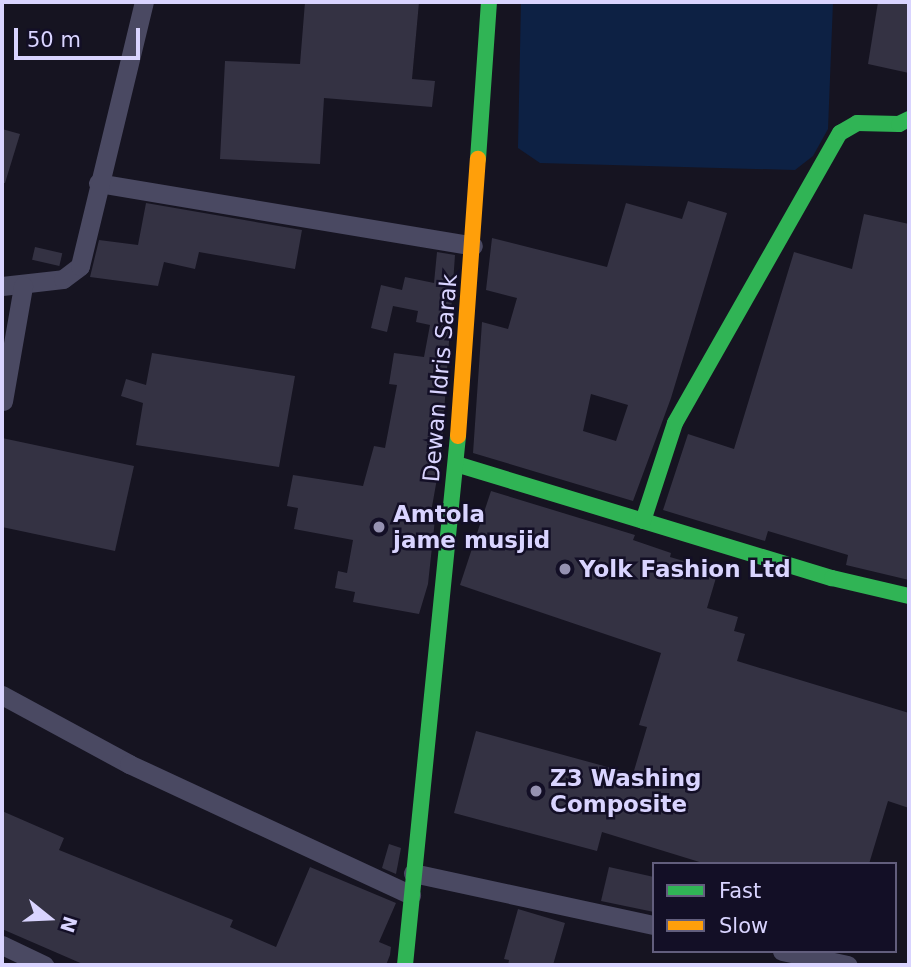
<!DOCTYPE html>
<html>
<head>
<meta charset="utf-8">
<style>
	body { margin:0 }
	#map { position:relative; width:911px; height:967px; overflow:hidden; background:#161421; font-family:"DejaVu Sans",sans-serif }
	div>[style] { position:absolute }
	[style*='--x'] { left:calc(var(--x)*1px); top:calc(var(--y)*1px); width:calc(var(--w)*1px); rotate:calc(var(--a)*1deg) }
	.water>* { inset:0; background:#0d2144 }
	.building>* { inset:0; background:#343243; transform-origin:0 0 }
	.street>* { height:19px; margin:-9.5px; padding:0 9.5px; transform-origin:9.5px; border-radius:9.5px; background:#4a4962 }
	.fast>* { height:16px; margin:-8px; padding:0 8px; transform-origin:8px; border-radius:8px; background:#30b455 }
	.slow>* { height:16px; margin:-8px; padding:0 8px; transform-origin:8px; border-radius:8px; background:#ff9f0a }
	.dots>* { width:19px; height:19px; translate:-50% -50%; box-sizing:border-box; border:4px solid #130f26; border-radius:50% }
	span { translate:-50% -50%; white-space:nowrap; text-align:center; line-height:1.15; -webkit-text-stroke:5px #130f26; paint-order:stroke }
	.street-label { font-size:23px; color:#d9d4ff }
	.poi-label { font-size:23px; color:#d9d4ff; font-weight:700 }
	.left { translate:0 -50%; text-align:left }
	.frame { position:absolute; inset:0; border:4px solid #d9d4ff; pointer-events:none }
	.legend { position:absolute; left:652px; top:862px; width:245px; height:91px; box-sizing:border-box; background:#130f26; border:2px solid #625e7d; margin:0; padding:9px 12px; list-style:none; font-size:21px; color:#d9d4ff }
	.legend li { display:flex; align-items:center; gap:14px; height:35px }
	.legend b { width:35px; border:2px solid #625e7d }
	.north { position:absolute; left:14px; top:883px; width:70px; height:70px; -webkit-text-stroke:5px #130f26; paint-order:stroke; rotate:108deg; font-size:19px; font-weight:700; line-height:28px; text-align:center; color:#d9d4ff }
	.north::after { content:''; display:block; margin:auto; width:24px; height:32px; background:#d9d4ff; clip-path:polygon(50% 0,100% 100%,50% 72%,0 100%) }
	.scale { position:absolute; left:14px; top:28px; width:126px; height:32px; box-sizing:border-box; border:4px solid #d9d4ff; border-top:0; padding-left:9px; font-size:21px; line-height:24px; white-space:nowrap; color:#d9d4ff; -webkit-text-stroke:5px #130f26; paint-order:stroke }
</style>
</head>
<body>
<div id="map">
	<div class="water">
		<i style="clip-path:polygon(521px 2px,833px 2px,828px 129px,813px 156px,795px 170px,540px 163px,518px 148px)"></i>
	</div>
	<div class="building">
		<i style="clip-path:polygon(305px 2px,419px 2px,412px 79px,435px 81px,432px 107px,324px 98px,320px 164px,220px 159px,225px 61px,300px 64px)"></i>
		<i style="clip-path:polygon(878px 2px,909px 2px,909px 73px,868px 64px)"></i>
		<i style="clip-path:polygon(2px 129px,20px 134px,5px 183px,2px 183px)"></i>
		<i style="clip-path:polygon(evenodd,688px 201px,727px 213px,671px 398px,633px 501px,473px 453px,482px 322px,508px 329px,517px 298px,486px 290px,492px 238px,607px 267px,626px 203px,682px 219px,688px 201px,591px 394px,628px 405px,616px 441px,583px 431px,591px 394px)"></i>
		<i style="clip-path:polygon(146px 203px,302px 230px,295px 269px,199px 252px,195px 269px,164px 262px,158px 286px,90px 277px,99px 240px,138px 245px)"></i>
		<i style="clip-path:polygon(864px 214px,909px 224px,909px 580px,846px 565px,848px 555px,768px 531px,765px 541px,663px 510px,688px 434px,734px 449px,794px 252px,852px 269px)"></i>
		<i style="left:35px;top:247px;width:28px;height:13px;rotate:13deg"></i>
		<i style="clip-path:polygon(437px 252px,455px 255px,441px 456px,430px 518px,435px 519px,428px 584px,419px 614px,353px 602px,355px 592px,335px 588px,338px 571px,347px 573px,353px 540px,294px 529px,298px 508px,287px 506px,293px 475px,363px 486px,374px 446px,385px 448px,397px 385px,389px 384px,394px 353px,424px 357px,430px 325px,416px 322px,418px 311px,393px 306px,387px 332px,371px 328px,381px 285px,402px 290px,405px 277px,434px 283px)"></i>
		<i style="clip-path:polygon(152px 353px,295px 376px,279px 467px,136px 445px,143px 403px,121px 396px,126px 379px,146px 385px)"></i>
		<i style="clip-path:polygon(2px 438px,134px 466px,115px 551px,2px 527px)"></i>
		<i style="clip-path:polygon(491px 491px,635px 535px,633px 540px,671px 553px,670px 557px,718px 571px,707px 608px,738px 617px,734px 631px,745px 634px,737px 661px,909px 713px,909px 808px,888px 801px,869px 864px,706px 864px,602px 832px,597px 851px,454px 813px,476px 731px,633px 774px,647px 727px,639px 725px,661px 653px,460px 585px)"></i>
		<i style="clip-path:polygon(2px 811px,64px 838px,59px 850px,233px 920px,230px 927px,276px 947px,310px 867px,396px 903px,379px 942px,391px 947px,390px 955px,386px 965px,85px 965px,2px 929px)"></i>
		<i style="clip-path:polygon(389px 844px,401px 848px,396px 874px,382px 868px)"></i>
		<i style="clip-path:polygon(609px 867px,654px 877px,654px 912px,601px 901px)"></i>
		<i style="clip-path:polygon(518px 909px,565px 923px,553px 965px,508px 965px,509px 960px,504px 959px)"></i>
	</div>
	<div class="street">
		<i style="--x:98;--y:183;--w:380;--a:9.5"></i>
		<i style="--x:2;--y:286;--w:61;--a:-6.5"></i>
		<i style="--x:63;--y:279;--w:21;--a:-37"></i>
		<i style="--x:80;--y:266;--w:272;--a:-76.4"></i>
		<i style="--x:3;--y:401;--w:117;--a:-80.1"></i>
		<i style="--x:2;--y:695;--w:145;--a:28.5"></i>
		<i style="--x:129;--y:764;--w:311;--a:24.9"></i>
		<i style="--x:413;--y:873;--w:247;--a:12.2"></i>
		<i style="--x:2;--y:945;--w:47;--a:25.5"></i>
		<i style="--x:782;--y:951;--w:67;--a:12"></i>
	</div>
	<div class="fast">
		<i style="--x:478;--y:159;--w:157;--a:-86"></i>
		<i style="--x:456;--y:464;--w:393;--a:16.9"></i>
		<i style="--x:832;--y:578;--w:79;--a:13.2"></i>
		<i style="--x:643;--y:521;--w:103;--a:-71.9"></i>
		<i style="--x:675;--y:423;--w:334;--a:-60.4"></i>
		<i style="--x:840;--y:133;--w:20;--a:-30"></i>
		<i style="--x:857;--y:123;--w:42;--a:1.4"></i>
		<i style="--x:899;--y:124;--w:11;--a:-27"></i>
		<i style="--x:405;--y:965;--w:532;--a:-84.28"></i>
	</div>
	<div class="slow">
		<i style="--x:458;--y:436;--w:278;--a:-85.9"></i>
	</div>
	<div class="dots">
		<i style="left:379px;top:527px;background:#9591b1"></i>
		<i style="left:565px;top:569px;background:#9591b1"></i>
		<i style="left:536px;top:791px;background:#9591b1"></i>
	</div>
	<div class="street-label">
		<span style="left:440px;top:378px;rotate:-85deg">Dewan Idris Sarak</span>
	</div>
	<div class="poi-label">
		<span class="left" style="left:393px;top:527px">Amtola<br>jame musjid</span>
		<span class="left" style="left:579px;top:569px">Yolk Fashion Ltd</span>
		<span class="left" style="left:550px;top:791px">Z3 Washing<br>Composite</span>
	</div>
	<div class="frame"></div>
	<ul class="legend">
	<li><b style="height:9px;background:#30b455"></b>Fast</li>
	<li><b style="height:9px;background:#ff9f0a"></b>Slow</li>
	</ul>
	<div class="north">N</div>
	<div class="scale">50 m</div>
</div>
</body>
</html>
